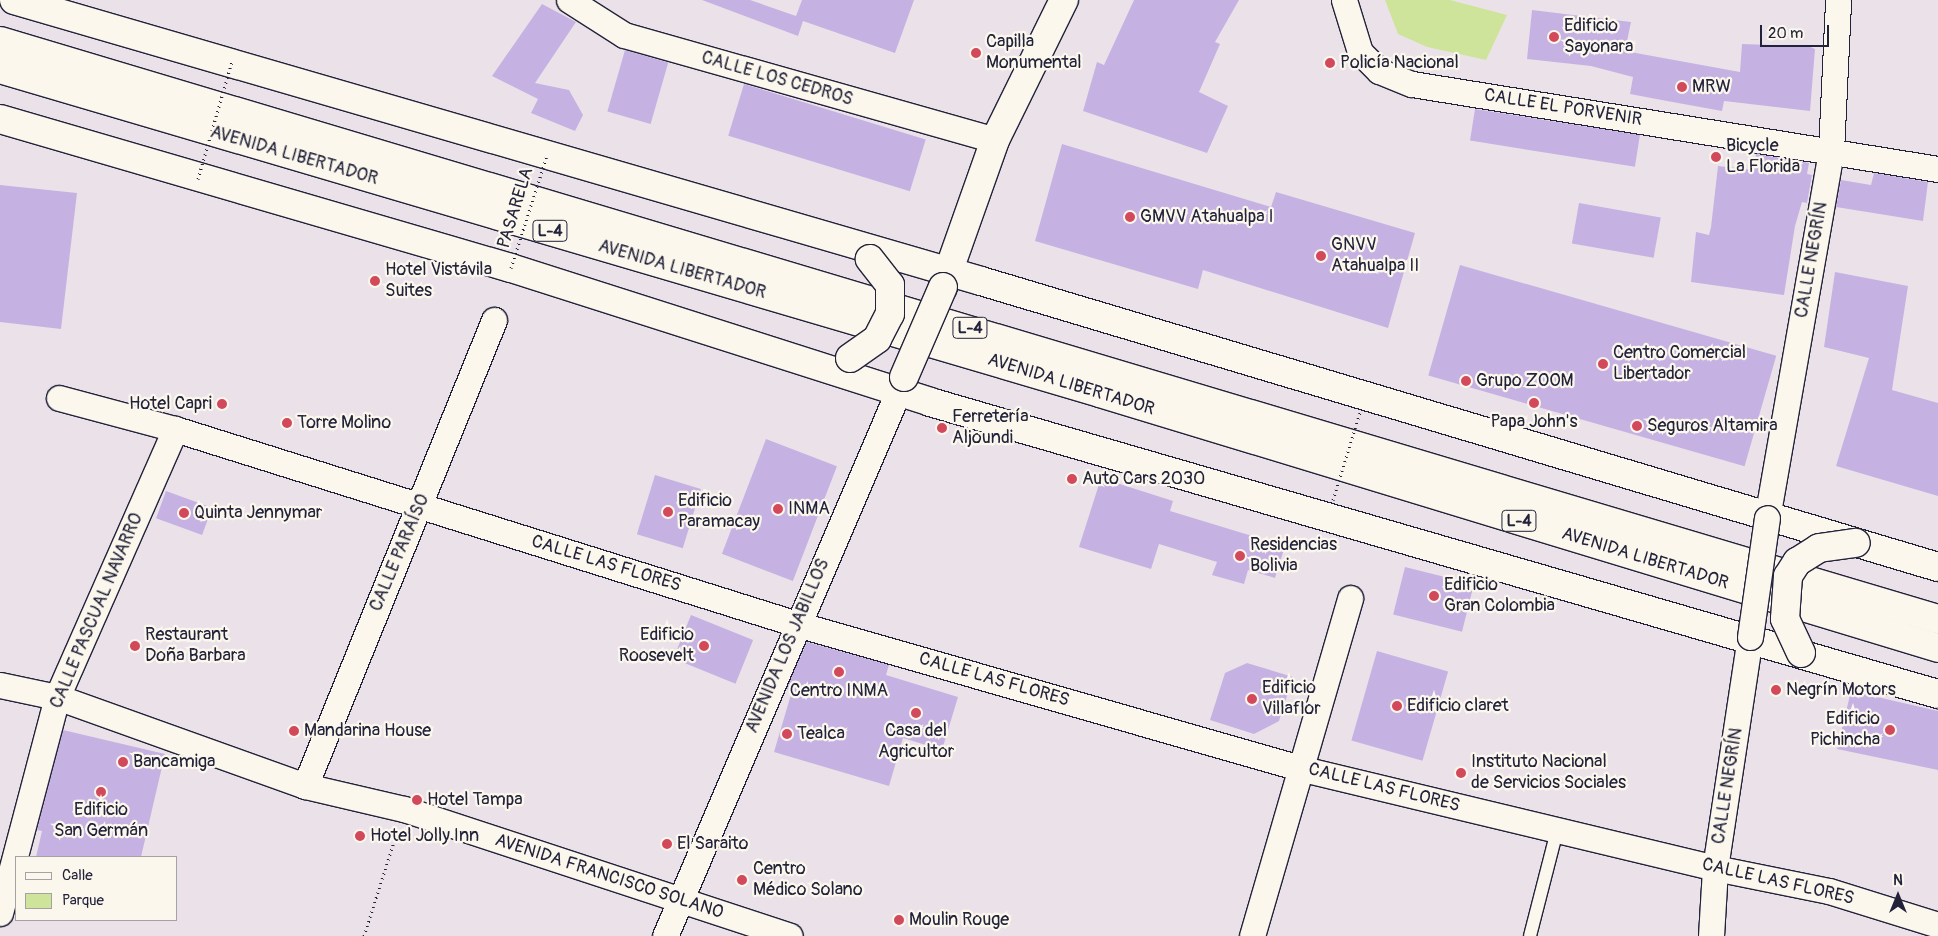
<!DOCTYPE html>
<html>
<head>
<meta charset="utf-8">
<style>
	body { margin:0 }
	#map { position:relative; width:1938px; height:936px; overflow:hidden; background:#ebe2e9; font-family:Pangolin,sans-serif }
	div>[style] { position:absolute }
	[style*='--x'] { left:calc(var(--x)*1px); top:calc(var(--y)*1px); width:calc(var(--w)*1px); rotate:calc(var(--a)*1deg) }
	.green>* { inset:0; background:#cee49a }
	.building>* { inset:0; background:#c6b2e2; transform-origin:0 0 }
	.path>* { height:3px; margin-top:-1.5px; transform-origin:0; background:repeating-linear-gradient(90deg,#22223b 0 1px,transparent 0 5px) }
	.roads { filter:drop-shadow(1px 0 #22223b) drop-shadow(-1px 0 #22223b) drop-shadow(0 1px #22223b) drop-shadow(0 -1px #22223b) }
	.lane>* { height:12px; margin:-6px; padding:0 6px; transform-origin:6px; border-radius:6px; background:#fbf7ec }
	.street>* { height:25px; margin:-12.5px; padding:0 12.5px; transform-origin:12.5px; border-radius:12.5px; background:#fbf7ec }
	.secondary>* { height:28px; margin:-14px; padding:0 14px; transform-origin:14px; border-radius:14px; background:#fbf7ec }
	.primary>* { height:28px; margin:-14px; padding:0 14px; transform-origin:14px; border-radius:14px; background:#fbf7ec }
	.path-bridge>* { height:3px; margin-top:-1.5px; transform-origin:0; background:repeating-linear-gradient(90deg,#22223b 0 1px,transparent 0 5px) }
	.bridges { filter:drop-shadow(1px 0 #22223b) drop-shadow(-1px 0 #22223b) drop-shadow(0 1px #22223b) drop-shadow(0 -1px #22223b) }
	.street-bridge>* { height:25px; margin:-12.5px; padding:0 12.5px; transform-origin:12.5px; border-radius:12.5px; background:#fbf7ec }
	.secondary-bridge>* { height:28px; margin:-14px; padding:0 14px; transform-origin:14px; border-radius:14px; background:#fbf7ec }
	.dots>* { width:14px; height:14px; translate:-50% -50%; box-sizing:border-box; border:2px solid #fbf7ec; border-radius:50% }
	span { translate:-50% -50%; white-space:nowrap; text-align:center; line-height:1.15; -webkit-text-stroke:4.5px #fbf7ec; paint-order:stroke }
	.shield-label span { padding:1px 4px; background:#fbf7ec; border:1px solid; border-radius:4px; -webkit-text-stroke-width:0 }
	.shield-label { font-size:16px; color:#22223b; font-weight:700 }
	.poi-label { font-size:18px; color:#22223b }
	.left { translate:0 -50%; text-align:left }
	.right { translate:-100% -50%; text-align:right }
	.street-label { font-size:18px; color:#22223b }
	.legend { position:absolute; left:15px; top:856px; width:162px; height:65px; box-sizing:border-box; background:#fbf7ec; border:1px solid #a4a2a5; margin:0; padding:6px 9px; list-style:none; font-size:15px; color:#22223b }
	.legend li { display:flex; align-items:center; gap:10px; height:25px }
	.legend b { width:25px; border:1px solid #a4a2a5 }
	.north { position:absolute; left:1873px; top:871px; width:50px; height:50px; -webkit-text-stroke:4px #fbf7ec; paint-order:stroke; rotate:0deg; font-size:14px; font-weight:700; line-height:20px; text-align:center; color:#22223b }
	.north::after { content:''; display:block; margin:auto; width:18px; height:22px; background:#22223b; clip-path:polygon(50% 0,100% 100%,50% 72%,0 100%) }
	.scale { position:absolute; left:1760px; top:25px; width:69px; height:22px; box-sizing:border-box; border:2px solid #22223b; border-top:0; padding-left:6px; font-size:15px; line-height:18px; white-space:nowrap; color:#22223b; -webkit-text-stroke:4px #fbf7ec; paint-order:stroke }
</style>
</head>
<body>
<div id="map">
	<div class="green">
		<i style="clip-path:polygon(1385px 0,1450px 0,1507px 15px,1486px 60px,1427px 47px,1398px 34px)"></i>
	</div>
	<div class="building">
		<i style="clip-path:polygon(702px 0,750px 0,796px 16px,802px 0,914px 0,895px 53px,803px 21px,798px 36px)"></i>
		<i style="clip-path:polygon(1134px 0,1239px 0,1215px 42px,1220px 44px,1199px 92px,1228px 106px,1207px 153px,1083px 111px,1097px 62px,1104px 65px)"></i>
		<i style="clip-path:polygon(542px 4px,576px 22px,535px 83px,569px 90px,583px 115px,575px 131px,531px 113px,538px 99px,492px 76px)"></i>
		<i style="clip-path:polygon(1532px 10px,1631px 22px,1625px 51px,1740px 72px,1742px 44px,1808px 46px,1815px 49px,1810px 111px,1724px 101px,1722px 111px,1667px 101px,1630px 94px,1633px 77px,1591px 66px,1527px 59px)"></i>
		<i style="left:625px;top:50px;width:45px;height:64px;rotate:16deg"></i>
		<i style="left:744px;top:84px;width:190px;height:54px;rotate:17deg"></i>
		<i style="left:1475px;top:109px;width:167px;height:32px;rotate:9deg"></i>
		<i style="clip-path:polygon(1062px 144px,1271px 207px,1276px 192px,1415px 233px,1388px 328px,1203px 270px,1198px 289px,1035px 241px)"></i>
		<i style="clip-path:polygon(1756px 154px,1809px 163px,1807px 174px,1812px 175px,1807px 203px,1802px 202px,1795px 226px,1784px 295px,1691px 282px,1696px 232px,1709px 235px,1711px 227px,1718px 166px,1754px 170px)"></i>
		<i style="clip-path:polygon(1874px 173px,1928px 182px,1923px 221px,1836px 207px,1841px 180px,1871px 185px)"></i>
		<i style="clip-path:polygon(0 185px,77px 193px,61px 329px,0 322px)"></i>
		<i style="left:1579px;top:203px;width:83px;height:41px;rotate:10deg"></i>
		<i style="left:1460px;top:265px;width:329px;height:115px;rotate:16deg"></i>
		<i style="clip-path:polygon(1835px 272px,1908px 286px,1892px 390px,1938px 403px,1938px 496px,1836px 466px,1869px 358px,1824px 347px)"></i>
		<i style="left:766px;top:439px;width:76px;height:123px;rotate:21deg"></i>
		<i style="left:655px;top:475px;width:48px;height:62px;rotate:17deg"></i>
		<i style="clip-path:polygon(1101px 478px,1173px 501px,1170px 511px,1285px 546px,1275px 578px,1248px 570px,1244px 584px,1212px 575px,1217px 562px,1159px 544px,1151px 569px,1079px 547px)"></i>
		<i style="left:166px;top:491px;width:49px;height:29px;rotate:20deg"></i>
		<i style="left:1405px;top:567px;width:71px;height:49px;rotate:14deg"></i>
		<i style="left:691px;top:615px;width:67px;height:47px;rotate:22deg"></i>
		<i style="clip-path:polygon(807px 642px,889px 665px,886px 675px,958px 697px,942px 750px,903px 738px,889px 786px,774px 752px,792px 691px,786px 689px)"></i>
		<i style="left:1377px;top:651px;width:74px;height:93px;rotate:16deg"></i>
		<i style="clip-path:polygon(1247px 663px,1293px 677px,1279px 721px,1254px 734px,1210px 720px,1225px 673px)"></i>
		<i style="clip-path:polygon(1851px 691px,1938px 711px,1938px 770px,1837px 749px)"></i>
		<i style="clip-path:polygon(63px 730px,165px 754px,141px 857px,36px 857px,42px 831px,37px 830px)"></i>
	</div>
	<div class="path">
		<i style="--x:364;--y:936;--w:109;--a:-72.4"></i>
	</div>
	<div class="roads">
		<div class="lane">
			<i style="--x:1530;--y:936;--w:108;--a:-75.6"></i>
		</div>
		<div class="street">
			<i style="--x:569;--y:0;--w:65;--a:32.5"></i>
			<i style="--x:624;--y:35;--w:386;--a:15.8"></i>
			<i style="--x:1344;--y:0;--w:54;--a:72.9"></i>
			<i style="--x:1360;--y:52;--w:27;--a:45"></i>
			<i style="--x:1379;--y:71;--w:35;--a:22"></i>
			<i style="--x:1412;--y:84;--w:533;--a:9.18"></i>
			<i style="--x:59;--y:398;--w:120;--a:15"></i>
			<i style="--x:175;--y:429;--w:652;--a:17.41"></i>
			<i style="--x:797;--y:624;--w:526;--a:15.99"></i>
			<i style="--x:1303;--y:769;--w:424;--a:13.5"></i>
			<i style="--x:1715;--y:868;--w:116;--a:11.4"></i>
			<i style="--x:1829;--y:891;--w:114;--a:17.3"></i>
			<i style="--x:1767;--y:518;--w:373;--a:-80.1"></i>
			<i style="--x:1831;--y:151;--w:151;--a:-87.3"></i>
			<i style="--x:0;--y:685;--w:58;--a:11.9"></i>
			<i style="--x:57;--y:697;--w:263;--a:19.7"></i>
			<i style="--x:305;--y:786;--w:102;--a:13.1"></i>
			<i style="--x:404;--y:809;--w:406;--a:18.2"></i>
			<i style="--x:305;--y:786;--w:503;--a:-67.92"></i>
			<i style="--x:0;--y:913;--w:223;--a:-75.2"></i>
			<i style="--x:57;--y:697;--w:293;--a:-66.2"></i>
			<i style="--x:665;--y:936;--w:592;--a:-66.81"></i>
			<i style="--x:1252;--y:936;--w:352;--a:-73.8"></i>
			<i style="--x:1711;--y:936;--w:68;--a:-86.6"></i>
			<i style="--x:1715;--y:868;--w:234;--a:-81.4"></i>
		</div>
		<div class="secondary">
			<i style="--x:14;--y:0;--w:1007;--a:16.2"></i>
			<i style="--x:981;--y:281;--w:999;--a:16.64"></i>
			<i style="--x:0;--y:119;--w:532;--a:16.26"></i>
			<i style="--x:511;--y:268;--w:440;--a:17.7"></i>
			<i style="--x:930;--y:402;--w:1049;--a:16.16"></i>
			<i style="--x:943;--y:287;--w:156;--a:-70.5"></i>
			<i style="--x:995;--y:140;--w:156;--a:-63.8"></i>
		</div>
		<div class="primary">
			<i style="--x:0;--y:41;--w:2022;--a:16.61"></i>
			<i style="--x:0;--y:69;--w:1147;--a:16.41"></i>
			<i style="--x:1100;--y:393;--w:876;--a:16.92"></i>
		</div>
	</div>
	<div class="path-bridge">
		<i style="--x:198;--y:179;--w:123;--a:-73.9"></i>
		<i style="--x:511;--y:268;--w:119;--a:-72.3"></i>
		<i style="--x:1333;--y:500;--w:92;--a:-72.9"></i>
	</div>
	<div class="bridges">
		<div class="street-bridge">
			<i style="--x:1750;--y:637;--w:120;--a:-81.9"></i>
		</div>
		<div class="secondary-bridge">
			<i style="--x:850;--y:358;--w:33;--a:-35"></i>
			<i style="--x:877;--y:339;--w:28;--a:-63"></i>
			<i style="--x:890;--y:314;--w:29;--a:-90"></i>
			<i style="--x:890;--y:285;--w:33;--a:-128"></i>
			<i style="--x:904;--y:377;--w:98;--a:-66.6"></i>
			<i style="--x:1801;--y:653;--w:38;--a:-115"></i>
			<i style="--x:1785;--y:619;--w:43;--a:-86"></i>
			<i style="--x:1788;--y:576;--w:17;--a:-57"></i>
			<i style="--x:1797;--y:562;--w:26;--a:-32"></i>
			<i style="--x:1819;--y:548;--w:37;--a:-8"></i>
		</div>
	</div>
	<div class="dots">
		<i style="left:1554px;top:37px;background:#d1495b"></i>
		<i style="left:976px;top:53px;background:#d1495b"></i>
		<i style="left:1330px;top:63px;background:#d1495b"></i>
		<i style="left:1682px;top:87px;background:#d1495b"></i>
		<i style="left:1716px;top:157px;background:#d1495b"></i>
		<i style="left:1130px;top:217px;background:#d1495b"></i>
		<i style="left:1321px;top:256px;background:#d1495b"></i>
		<i style="left:375px;top:281px;background:#d1495b"></i>
		<i style="left:1603px;top:364px;background:#d1495b"></i>
		<i style="left:1466px;top:381px;background:#d1495b"></i>
		<i style="left:1534px;top:403px;background:#d1495b"></i>
		<i style="left:222px;top:404px;background:#d1495b"></i>
		<i style="left:287px;top:423px;background:#d1495b"></i>
		<i style="left:1637px;top:426px;background:#d1495b"></i>
		<i style="left:942px;top:428px;background:#d1495b"></i>
		<i style="left:1072px;top:479px;background:#d1495b"></i>
		<i style="left:778px;top:509px;background:#d1495b"></i>
		<i style="left:668px;top:512px;background:#d1495b"></i>
		<i style="left:184px;top:513px;background:#d1495b"></i>
		<i style="left:1240px;top:556px;background:#d1495b"></i>
		<i style="left:1434px;top:596px;background:#d1495b"></i>
		<i style="left:135px;top:646px;background:#d1495b"></i>
		<i style="left:704px;top:646px;background:#d1495b"></i>
		<i style="left:839px;top:672px;background:#d1495b"></i>
		<i style="left:1776px;top:690px;background:#d1495b"></i>
		<i style="left:1252px;top:699px;background:#d1495b"></i>
		<i style="left:1397px;top:706px;background:#d1495b"></i>
		<i style="left:916px;top:713px;background:#d1495b"></i>
		<i style="left:1890px;top:730px;background:#d1495b"></i>
		<i style="left:294px;top:731px;background:#d1495b"></i>
		<i style="left:787px;top:734px;background:#d1495b"></i>
		<i style="left:123px;top:762px;background:#d1495b"></i>
		<i style="left:1461px;top:773px;background:#d1495b"></i>
		<i style="left:101px;top:792px;background:#d1495b"></i>
		<i style="left:417px;top:800px;background:#d1495b"></i>
		<i style="left:360px;top:836px;background:#d1495b"></i>
		<i style="left:667px;top:844px;background:#d1495b"></i>
		<i style="left:742px;top:880px;background:#d1495b"></i>
		<i style="left:899px;top:920px;background:#d1495b"></i>
	</div>
	<div class="shield-label">
		<span style="left:550px;top:231px">L-4</span>
		<span style="left:970px;top:328px">L-4</span>
		<span style="left:1519px;top:521px">L-4</span>
	</div>
	<div class="poi-label">
		<span class="left" style="left:1564px;top:37px">Edificio<br>Sayonara</span>
		<span class="left" style="left:986px;top:53px">Capilla<br>Monumental</span>
		<span class="left" style="left:1340px;top:63px">Policía Nacional</span>
		<span class="left" style="left:1692px;top:87px">MRW</span>
		<span class="left" style="left:1726px;top:157px">Bicycle<br>La Florida</span>
		<span class="left" style="left:1140px;top:217px">GMVV Atahualpa I</span>
		<span class="left" style="left:1331px;top:256px">GNVV<br>Atahualpa II</span>
		<span class="left" style="left:385px;top:281px">Hotel Vistávila<br>Suites</span>
		<span class="left" style="left:1613px;top:364px">Centro Comercial<br>Libertador</span>
		<span class="left" style="left:1476px;top:381px">Grupo ZOOM</span>
		<span class="right" style="left:212px;top:404px">Hotel Capri</span>
		<span class="left" style="left:952px;top:428px">Ferretería<br>Aljoundi</span>
		<span style="left:1534px;top:422px">Papa John's</span>
		<span class="left" style="left:297px;top:423px">Torre Molino</span>
		<span class="left" style="left:1647px;top:426px">Seguros Altamira</span>
		<span class="left" style="left:1082px;top:479px">Auto Cars 2030</span>
		<span class="left" style="left:678px;top:512px">Edificio<br>Paramacay</span>
		<span class="left" style="left:788px;top:509px">INMA</span>
		<span class="left" style="left:194px;top:513px">Quinta Jennymar</span>
		<span class="left" style="left:1250px;top:556px">Residencias<br>Bolivia</span>
		<span class="left" style="left:1444px;top:596px">Edificio<br>Gran Colombia</span>
		<span class="left" style="left:145px;top:646px">Restaurant<br>Doña Barbara</span>
		<span class="right" style="left:694px;top:646px">Edificio<br>Roosevelt</span>
		<span class="left" style="left:1262px;top:699px">Edificio<br>Villaflor</span>
		<span class="left" style="left:1786px;top:690px">Negrín Motors</span>
		<span style="left:839px;top:691px">Centro INMA</span>
		<span class="left" style="left:1407px;top:706px">Edificio claret</span>
		<span class="right" style="left:1880px;top:730px">Edificio<br>Pichincha</span>
		<span class="left" style="left:304px;top:731px">Mandarina House</span>
		<span style="left:916px;top:742px">Casa del<br>Agricultor</span>
		<span class="left" style="left:797px;top:734px">Tealca</span>
		<span class="left" style="left:133px;top:762px">Bancamiga</span>
		<span class="left" style="left:1471px;top:773px">Instituto Nacional<br>de Servicios Sociales</span>
		<span class="left" style="left:427px;top:800px">Hotel Tampa</span>
		<span style="left:101px;top:821px">Edificio<br>San Germán</span>
		<span class="left" style="left:370px;top:836px">Hotel Jolly Inn</span>
		<span class="left" style="left:677px;top:844px">El Saraito</span>
		<span class="left" style="left:753px;top:880px">Centro<br>Médico Solano</span>
		<span class="left" style="left:909px;top:920px">Moulin Rouge</span>
	</div>
	<div class="street-label">
		<span style="left:777px;top:79px;rotate:16deg">CALLE LOS CEDROS</span>
		<span style="left:1563px;top:108px;rotate:9deg">CALLE EL PORVENIR</span>
		<span style="left:294px;top:156px;rotate:16deg">AVENIDA LIBERTADOR</span>
		<span style="left:516px;top:208px;rotate:-73deg">PASARELA</span>
		<span style="left:1812px;top:260px;rotate:-80deg">CALLE NEGRÍN</span>
		<span style="left:682px;top:270px;rotate:16deg">AVENIDA LIBERTADOR</span>
		<span style="left:1071px;top:385px;rotate:17deg">AVENIDA LIBERTADOR</span>
		<span style="left:400px;top:553px;rotate:-67deg">CALLE PARAÍSO</span>
		<span style="left:1645px;top:559px;rotate:17deg">AVENIDA LIBERTADOR</span>
		<span style="left:606px;top:564px;rotate:17deg">CALLE LAS FLORES</span>
		<span style="left:97px;top:611px;rotate:-67deg">CALLE PASCUAL NAVARRO</span>
		<span style="left:788px;top:646px;rotate:-67deg">AVENIDA LOS JABILLOS</span>
		<span style="left:994px;top:680px;rotate:16deg">CALLE LAS FLORES</span>
		<span style="left:1728px;top:786px;rotate:-81deg">CALLE NEGRÍN</span>
		<span style="left:1384px;top:788px;rotate:14deg">CALLE LAS FLORES</span>
		<span style="left:609px;top:877px;rotate:18deg">AVENIDA FRANCISCO SOLANO</span>
		<span style="left:1778px;top:882px;rotate:13deg">CALLE LAS FLORES</span>
	</div>
	<ul class="legend">
	<li><b style="height:6px;background:#fbf7ec"></b>Calle</li>
	<li><b style="height:14px;background:#cee49a"></b>Parque</li>
	</ul>
	<div class="north">N</div>
	<div class="scale">20 m</div>
</div>
</body>
</html>
